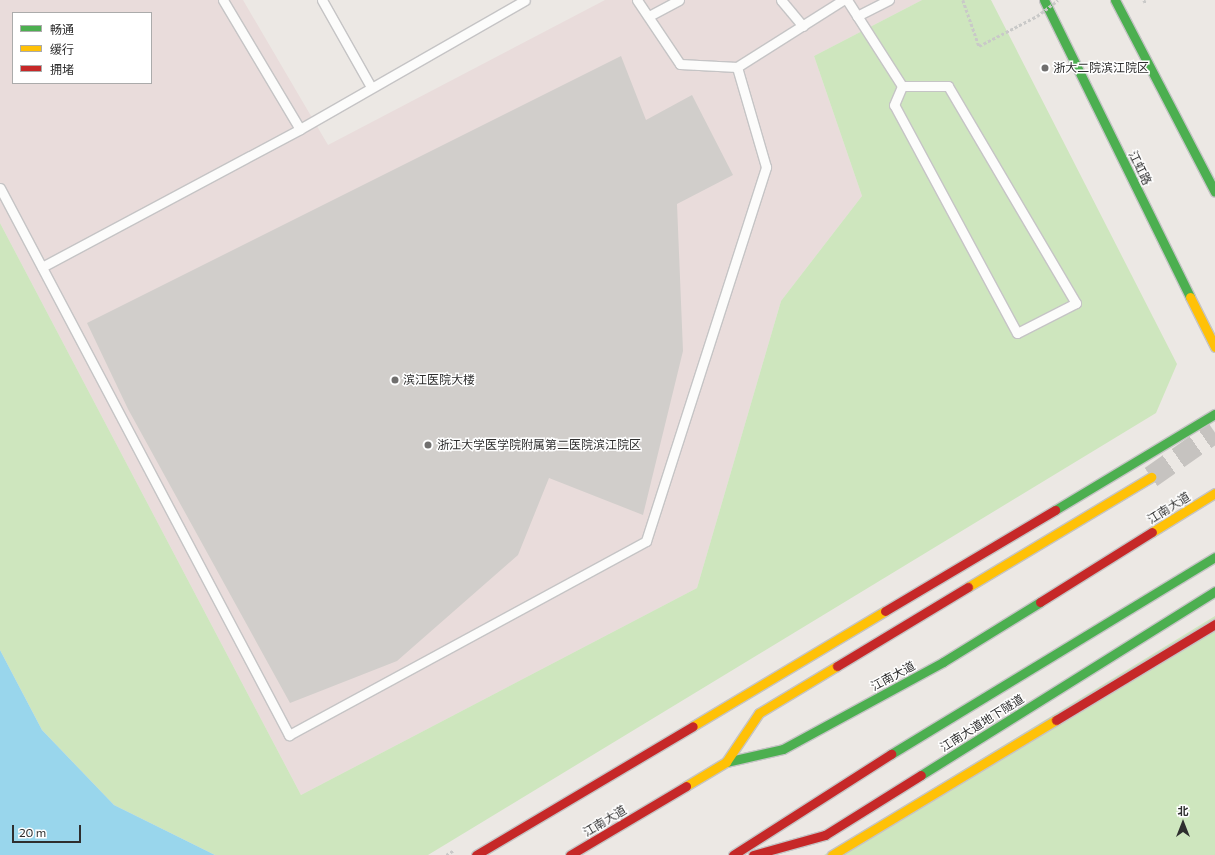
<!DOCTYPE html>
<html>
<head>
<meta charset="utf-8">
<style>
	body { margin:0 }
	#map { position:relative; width:1215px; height:855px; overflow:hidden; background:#ece8e4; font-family:Commissioner,"Noto Sans SC",sans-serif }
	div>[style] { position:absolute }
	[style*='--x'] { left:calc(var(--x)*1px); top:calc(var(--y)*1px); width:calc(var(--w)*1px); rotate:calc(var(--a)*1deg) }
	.medical>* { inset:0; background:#e9dcdb }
	.green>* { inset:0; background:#cee6be }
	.water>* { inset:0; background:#99d6ec }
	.building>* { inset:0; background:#d1cecb }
	.highway-tunnel>* { height:22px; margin-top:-11px; transform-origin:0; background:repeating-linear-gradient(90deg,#c6c3c0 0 22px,transparent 0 33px) }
	.path>* { height:2.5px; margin-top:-1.25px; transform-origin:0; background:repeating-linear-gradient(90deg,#c9c9c8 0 3px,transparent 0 5px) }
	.roads { filter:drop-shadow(1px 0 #c5c4c5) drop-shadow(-1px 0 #c5c4c5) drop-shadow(0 1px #c5c4c5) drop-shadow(0 -1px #c5c4c5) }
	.lane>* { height:9px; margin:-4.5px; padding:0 4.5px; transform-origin:4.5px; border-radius:4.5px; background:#fcfcfb }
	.fast>* { height:9px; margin:-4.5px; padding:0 4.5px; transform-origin:4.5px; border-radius:4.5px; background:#4caf50 }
	.slow>* { height:9px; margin:-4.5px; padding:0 4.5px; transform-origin:4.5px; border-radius:4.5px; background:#ffc107 }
	.jam>* { height:9px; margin:-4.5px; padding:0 4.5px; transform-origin:4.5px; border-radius:4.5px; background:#c62828 }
	.path-bridge>* { height:2.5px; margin-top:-1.25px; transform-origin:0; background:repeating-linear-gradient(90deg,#c9c9c8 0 3px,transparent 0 5px) }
	.dots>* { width:11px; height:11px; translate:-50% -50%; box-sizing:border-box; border:2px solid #fff; border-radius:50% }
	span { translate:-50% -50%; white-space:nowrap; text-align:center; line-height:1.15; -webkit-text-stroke:3px #fff; paint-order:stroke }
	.poi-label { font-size:12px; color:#2e2e2e }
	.left { translate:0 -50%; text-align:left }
	.street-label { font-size:12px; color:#2e2e2e }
	.legend { position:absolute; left:12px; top:12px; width:140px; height:72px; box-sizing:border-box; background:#fff; border:1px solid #ababab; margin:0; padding:5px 7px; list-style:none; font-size:12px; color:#2e2e2e }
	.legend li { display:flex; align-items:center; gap:8px; height:20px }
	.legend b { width:20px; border:1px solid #ababab }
	.north { position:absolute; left:1163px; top:803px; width:40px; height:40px; -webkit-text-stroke:3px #fff; paint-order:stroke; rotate:0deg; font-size:11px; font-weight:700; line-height:16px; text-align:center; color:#2e2e2e }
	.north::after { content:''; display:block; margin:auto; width:14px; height:18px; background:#2e2e2e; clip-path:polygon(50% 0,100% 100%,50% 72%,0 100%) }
	.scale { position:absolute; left:12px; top:825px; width:69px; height:18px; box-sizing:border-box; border:2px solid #2e2e2e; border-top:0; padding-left:5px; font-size:12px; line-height:14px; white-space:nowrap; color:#2e2e2e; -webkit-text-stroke:3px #fff; paint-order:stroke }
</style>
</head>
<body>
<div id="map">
	<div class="medical">
		<i style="clip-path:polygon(evenodd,0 0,243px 0,328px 145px,605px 0,922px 0,814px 56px,862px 196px,781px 301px,697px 588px,301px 795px,0 223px,0 0,13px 13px,151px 13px,151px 83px,13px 83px,13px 13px)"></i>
	</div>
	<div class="green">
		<i style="clip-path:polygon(922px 0,991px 0,1177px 364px,1156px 413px,428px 855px,215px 855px,114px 805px,42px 730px,0 650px,0 223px,301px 795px,697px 588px,781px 301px,862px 196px,814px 56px)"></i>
		<i style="clip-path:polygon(1215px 616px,1215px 855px,824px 855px)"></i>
	</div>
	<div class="water">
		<i style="clip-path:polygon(0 650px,42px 730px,114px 805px,215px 855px,0 855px)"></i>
	</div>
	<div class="building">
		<i style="clip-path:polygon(621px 56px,646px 120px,692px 95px,733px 175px,677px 204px,683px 351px,643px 515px,549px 478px,518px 555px,397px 661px,290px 703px,128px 409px,87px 323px)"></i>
	</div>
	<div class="highway-tunnel">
		<i style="--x:1151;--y:477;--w:78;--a:-35.1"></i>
	</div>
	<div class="path">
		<i style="--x:963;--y:0;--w:49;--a:70.8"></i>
		<i style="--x:1144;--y:0;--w:4;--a:63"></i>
		<i style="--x:446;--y:855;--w:9;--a:-32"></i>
	</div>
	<div class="roads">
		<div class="lane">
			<i style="--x:223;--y:0;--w:150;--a:59.2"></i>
			<i style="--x:322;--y:0;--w:100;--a:60.6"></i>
			<i style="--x:637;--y:0;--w:77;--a:56.1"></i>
			<i style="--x:680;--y:64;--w:57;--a:3"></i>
			<i style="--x:781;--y:0;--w:34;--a:50"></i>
			<i style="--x:847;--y:0;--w:102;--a:57.4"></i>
			<i style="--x:649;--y:16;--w:34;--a:-28"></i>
			<i style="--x:857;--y:16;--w:36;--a:-27"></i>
			<i style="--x:902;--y:86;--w:46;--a:0"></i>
			<i style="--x:948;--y:86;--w:252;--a:59.5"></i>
			<i style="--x:1076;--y:303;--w:66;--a:153"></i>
			<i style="--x:1017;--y:333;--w:259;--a:-118.3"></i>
			<i style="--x:894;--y:105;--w:21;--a:-67"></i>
			<i style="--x:0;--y:188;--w:619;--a:62.15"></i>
			<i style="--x:289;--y:735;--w:406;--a:-28.5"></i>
			<i style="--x:646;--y:541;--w:393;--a:-72.2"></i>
			<i style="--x:766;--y:167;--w:104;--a:-106.2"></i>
			<i style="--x:737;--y:67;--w:125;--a:-32.3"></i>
			<i style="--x:42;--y:267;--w:293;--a:-28.1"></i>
			<i style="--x:300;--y:129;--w:259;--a:-29.8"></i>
		</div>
		<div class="fast">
			<i style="--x:1044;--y:0;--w:331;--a:63.8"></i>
			<i style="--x:1115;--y:0;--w:216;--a:62.5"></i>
			<i style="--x:1055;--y:510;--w:187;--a:-31"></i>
			<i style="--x:891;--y:754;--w:379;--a:-31.3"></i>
			<i style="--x:726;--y:762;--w:58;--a:-12.8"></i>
			<i style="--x:783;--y:749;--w:182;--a:-28.5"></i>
			<i style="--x:943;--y:662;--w:114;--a:-31.7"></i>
			<i style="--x:921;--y:775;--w:347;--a:-32"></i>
		</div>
		<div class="slow">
			<i style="--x:1190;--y:297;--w:56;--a:63.4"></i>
			<i style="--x:1152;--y:532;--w:74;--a:-31.8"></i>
			<i style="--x:968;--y:587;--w:214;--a:-31"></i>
			<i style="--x:693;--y:726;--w:224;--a:-30.9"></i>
			<i style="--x:686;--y:786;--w:47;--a:-31"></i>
			<i style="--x:726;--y:762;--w:59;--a:-56"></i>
			<i style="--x:759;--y:713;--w:91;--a:-31.1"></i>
			<i style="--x:832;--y:855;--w:262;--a:-31.1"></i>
		</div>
		<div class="jam">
			<i style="--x:1040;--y:602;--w:132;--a:-32"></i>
			<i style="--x:885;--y:611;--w:198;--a:-30.7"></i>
			<i style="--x:837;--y:666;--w:153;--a:-31.1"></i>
			<i style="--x:1056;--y:720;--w:186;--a:-31.1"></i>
			<i style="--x:476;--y:855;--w:252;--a:-30.7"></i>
			<i style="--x:570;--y:855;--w:135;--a:-30.7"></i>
			<i style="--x:733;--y:855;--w:188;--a:-32.6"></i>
			<i style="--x:753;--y:855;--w:75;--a:-15.5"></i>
			<i style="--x:825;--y:835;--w:113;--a:-32"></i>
		</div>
	</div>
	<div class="path-bridge">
		<i style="--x:979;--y:46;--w:65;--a:-27.3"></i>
		<i style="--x:1037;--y:16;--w:26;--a:-37"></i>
	</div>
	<div class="dots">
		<i style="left:1045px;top:68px;background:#706f6e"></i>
		<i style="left:395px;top:380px;background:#706f6e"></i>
		<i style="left:428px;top:445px;background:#706f6e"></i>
	</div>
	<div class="poi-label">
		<span class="left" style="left:1053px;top:68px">浙大二院滨江院区</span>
		<span class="left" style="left:403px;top:380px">滨江医院大楼</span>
		<span class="left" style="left:437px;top:445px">浙江大学医学院附属第二医院滨江院区</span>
	</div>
	<div class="street-label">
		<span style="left:1140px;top:168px;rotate:64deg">江虹路</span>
		<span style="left:1169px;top:508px;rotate:-32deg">江南大道</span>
		<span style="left:893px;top:676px;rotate:-28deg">江南大道</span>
		<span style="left:982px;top:723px;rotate:-32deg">江南大道地下隧道</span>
		<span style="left:605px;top:821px;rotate:-31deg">江南大道</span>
	</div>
	<ul class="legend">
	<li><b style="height:5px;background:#4caf50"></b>畅通</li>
	<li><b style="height:5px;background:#ffc107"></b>缓行</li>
	<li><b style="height:5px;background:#c62828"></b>拥堵</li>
	</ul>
	<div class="north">北</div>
	<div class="scale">20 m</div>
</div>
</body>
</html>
